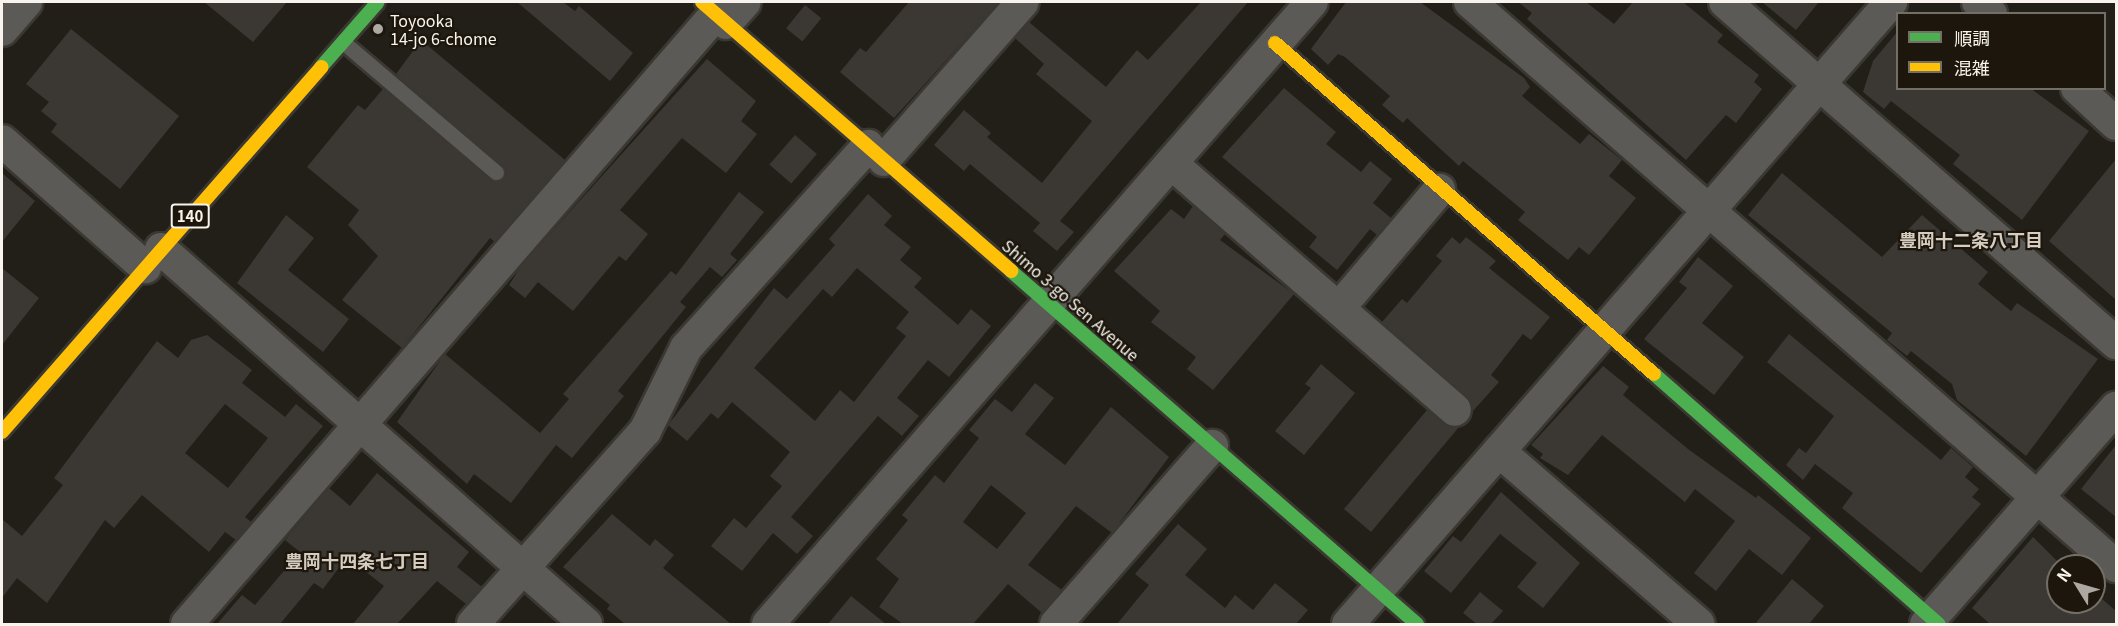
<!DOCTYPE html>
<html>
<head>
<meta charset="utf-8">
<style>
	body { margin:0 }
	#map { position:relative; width:2118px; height:626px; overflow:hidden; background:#221e18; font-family:Georgia,"Noto Sans JP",serif }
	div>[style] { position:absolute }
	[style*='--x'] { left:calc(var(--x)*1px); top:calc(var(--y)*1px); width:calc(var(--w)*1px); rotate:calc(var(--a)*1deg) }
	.building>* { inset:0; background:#3b3834; transform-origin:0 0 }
	.roads { filter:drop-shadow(2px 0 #3b3832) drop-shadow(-2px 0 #3b3832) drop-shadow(0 2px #3b3832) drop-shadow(0 -2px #3b3832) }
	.lane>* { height:15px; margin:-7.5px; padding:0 7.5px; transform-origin:7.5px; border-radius:7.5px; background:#5b5a57 }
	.street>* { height:32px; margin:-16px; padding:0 16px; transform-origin:16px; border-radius:16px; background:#5b5a57 }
	.fast>* { height:14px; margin:-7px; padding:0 7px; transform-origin:7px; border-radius:7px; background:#4caf50 }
	.slow>* { height:14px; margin:-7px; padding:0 7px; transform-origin:7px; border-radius:7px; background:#ffc107 }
	.dots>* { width:16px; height:16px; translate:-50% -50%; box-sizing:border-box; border:3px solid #1c160c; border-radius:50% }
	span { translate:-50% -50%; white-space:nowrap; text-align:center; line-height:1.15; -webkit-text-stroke:4.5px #1c160c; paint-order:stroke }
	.shield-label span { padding:2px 4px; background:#1c160c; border:2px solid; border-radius:4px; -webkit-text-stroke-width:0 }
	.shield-label { font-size:15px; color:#f8f4ed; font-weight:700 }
	.poi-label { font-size:16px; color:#f8f4ed }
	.left { translate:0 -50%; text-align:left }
	.street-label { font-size:16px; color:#f8f4ed }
	.neighbourhood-label { font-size:18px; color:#d6cdc0; font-weight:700 }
	.frame { position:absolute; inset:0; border:3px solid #f8f4ed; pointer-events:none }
	.legend { position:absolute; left:1896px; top:12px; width:210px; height:78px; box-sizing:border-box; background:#1c160c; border:2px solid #746f66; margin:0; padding:8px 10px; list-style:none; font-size:18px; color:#f8f4ed }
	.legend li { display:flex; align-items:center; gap:12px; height:30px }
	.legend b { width:30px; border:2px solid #746f66 }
	.north { position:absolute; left:2046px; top:554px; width:60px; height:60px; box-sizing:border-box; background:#1c160c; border:2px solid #746f66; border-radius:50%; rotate:307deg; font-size:16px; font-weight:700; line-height:24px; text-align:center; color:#f8f4ed }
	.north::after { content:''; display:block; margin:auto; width:21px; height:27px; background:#ada9a2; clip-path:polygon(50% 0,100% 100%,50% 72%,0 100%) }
</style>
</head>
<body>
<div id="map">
	<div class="building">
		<i style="clip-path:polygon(204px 2px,287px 2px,253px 42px)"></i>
		<i style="clip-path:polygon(517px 2px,563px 2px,575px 11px,579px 6px,633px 53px,610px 81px)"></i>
		<i style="clip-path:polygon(909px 2px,999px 2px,894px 118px,840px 72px,860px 48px,866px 52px)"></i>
		<i style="clip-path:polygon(1201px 2px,1248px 2px,1060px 221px,1074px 232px,1057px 251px,1033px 231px,1040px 223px,970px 164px,964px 171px,934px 145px,964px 110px,991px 133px,987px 137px,1042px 183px,1092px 121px,1036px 74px,1044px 64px,1015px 38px,1029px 22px,1106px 87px,1137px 50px,1148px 60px)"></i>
		<i style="clip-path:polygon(1346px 2px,1420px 2px,1524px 78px,1530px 87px,1522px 96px,1580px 144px,1589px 134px,1622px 160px,1609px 176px,1636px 198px,1589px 255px,1579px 247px,1568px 260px,1518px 220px,1525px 212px,1463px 161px,1459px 166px,1407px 118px,1403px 123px,1382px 105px,1390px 96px,1345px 57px,1338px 54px,1328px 65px,1311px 49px)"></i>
		<i style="clip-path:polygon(1518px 2px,1586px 2px,1614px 24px,1633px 2px,1683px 2px,1723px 35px,1717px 42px,1759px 75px,1754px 82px,1762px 89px,1736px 123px,1726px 115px,1686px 160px,1527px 19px,1532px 13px)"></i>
		<i style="clip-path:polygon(1762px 2px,1819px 2px,1796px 30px)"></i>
		<i style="left:805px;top:5px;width:21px;height:30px;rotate:39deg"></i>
		<i style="clip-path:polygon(71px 29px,179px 116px,120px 189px,51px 132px,57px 124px,41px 111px,49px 102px,26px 84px)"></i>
		<i style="clip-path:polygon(1898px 31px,1898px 88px,2030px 88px,2089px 131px,2022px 220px,1953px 164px,1960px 155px,1891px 101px,1884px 109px,1863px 92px,1873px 61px)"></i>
		<i style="clip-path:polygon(421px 40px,565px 160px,495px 242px,490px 238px,402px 348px,342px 300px,378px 256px,348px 225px,359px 210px,307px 167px,358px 105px,365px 110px,383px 89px,490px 179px,503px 179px,502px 165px,396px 74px)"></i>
		<i style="clip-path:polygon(707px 59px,756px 101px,741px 121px,757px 134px,726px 173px,682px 138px,620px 210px,648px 234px,626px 261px,619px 256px,573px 311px,538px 282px,525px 298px,509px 285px,522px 265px)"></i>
		<i style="clip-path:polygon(1284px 88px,1336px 132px,1326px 144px,1361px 172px,1370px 161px,1392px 179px,1373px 203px,1391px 218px,1377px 235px,1370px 229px,1337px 270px,1309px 247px,1317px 237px,1222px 157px)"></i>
		<i style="left:795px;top:135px;width:29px;height:39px;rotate:41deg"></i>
		<i style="clip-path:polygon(2116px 159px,2116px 300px,2049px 241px)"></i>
		<i style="clip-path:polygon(2px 173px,35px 201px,2px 242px)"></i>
		<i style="clip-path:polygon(1782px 173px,1882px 257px,1922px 215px,1988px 272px,1978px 284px,2011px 311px,2017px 303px,2098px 359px,2026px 456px,1957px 400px,1952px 384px,1911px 351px,1907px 356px,1887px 340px,1892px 333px,1748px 215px)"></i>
		<i style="clip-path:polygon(739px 192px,764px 212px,730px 254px,737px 260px,722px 277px,710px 267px,680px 302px,686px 307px,618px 391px,624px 396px,572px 458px,556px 445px,511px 503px,474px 474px,467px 484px,397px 422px,445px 354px,540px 433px,569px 399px,563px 394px,671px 271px,676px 275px)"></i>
		<i style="clip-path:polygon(evenodd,868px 194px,892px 216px,884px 225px,911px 247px,900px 260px,922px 278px,914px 287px,958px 325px,971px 309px,991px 326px,949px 377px,928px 360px,897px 398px,919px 416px,902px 436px,878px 416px,791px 517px,813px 536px,797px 554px,773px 533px,742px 571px,711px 546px,734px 518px,746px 528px,782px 486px,770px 476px,790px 452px,732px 402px,718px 419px,711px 413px,687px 441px,668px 425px,774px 288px,787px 299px,835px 245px,829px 239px,868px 194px,857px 268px,909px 312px,896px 328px,906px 336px,854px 402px,840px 390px,815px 421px,754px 368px,823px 289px,832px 297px,857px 268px)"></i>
		<i style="clip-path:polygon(1193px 206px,1225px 234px,1220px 240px,1294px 294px,1213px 390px,1187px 369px,1196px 357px,1151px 322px,1160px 311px,1114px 271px,1171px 209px,1184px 219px)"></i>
		<i style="clip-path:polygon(286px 215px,314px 238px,288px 270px,349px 319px,323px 352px,237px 283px)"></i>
		<i style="clip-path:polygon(1452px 237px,1460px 244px,1466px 237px,1490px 256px,1496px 261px,1489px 268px,1550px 317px,1531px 340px,1523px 334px,1491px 375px,1499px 382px,1473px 411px,1467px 396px,1382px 322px,1402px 299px,1407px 303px,1442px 261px,1436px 256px)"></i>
		<i style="clip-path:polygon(1698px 257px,1733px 286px,1702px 323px,1744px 357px,1714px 395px,1644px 339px,1687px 288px,1679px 282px)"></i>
		<i style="clip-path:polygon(2px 268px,39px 298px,2px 345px)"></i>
		<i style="clip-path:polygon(1789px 334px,1941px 460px,1951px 448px,1973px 467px,1965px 477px,1979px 489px,1972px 497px,1981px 504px,1921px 573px,1842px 508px,1853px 493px,1815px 464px,1803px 480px,1786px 465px,1799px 448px,1806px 453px,1834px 416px,1767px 362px)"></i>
		<i style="clip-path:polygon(evenodd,207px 335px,252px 370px,242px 383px,285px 417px,296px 404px,323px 426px,245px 517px,251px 522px,236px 540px,225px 532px,209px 552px,142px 495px,114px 528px,105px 520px,47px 603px,17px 578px,2px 598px,2px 519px,22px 536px,63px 485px,54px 478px,157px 341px,178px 358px,191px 340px,207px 335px,225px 404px,268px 438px,228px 488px,185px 453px,225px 404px)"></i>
		<i style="clip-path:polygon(1321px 364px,1355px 393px,1304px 455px,1275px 431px,1311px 388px,1305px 384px)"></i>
		<i style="clip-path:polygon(1603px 366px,1629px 387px,1623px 395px,1688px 449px,1756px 498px,1758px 495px,1811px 538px,1782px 575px,1749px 549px,1716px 591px,1694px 573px,1735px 521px,1695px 489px,1685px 502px,1602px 435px,1568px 475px,1540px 458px,1543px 454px,1531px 445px)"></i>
		<i style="clip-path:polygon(evenodd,1035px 383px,1054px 398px,1025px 434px,1065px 465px,1111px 407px,1169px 457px,1112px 533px,1076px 506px,1028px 565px,1062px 590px,1042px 613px,1008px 584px,973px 624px,903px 624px,879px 607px,899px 579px,876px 559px,908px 520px,902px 515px,935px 475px,944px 483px,979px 438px,969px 430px,995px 399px,1012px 412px,1035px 383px,991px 485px,1026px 513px,997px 549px,963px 522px,991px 485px)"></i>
		<i style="clip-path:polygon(1427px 410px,1444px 424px,1459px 427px,1371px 532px,1344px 509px)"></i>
		<i style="clip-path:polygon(2116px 445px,2116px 517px,2081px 489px)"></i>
		<i style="clip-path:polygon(377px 473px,469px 552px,457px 567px,482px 587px,466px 604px,437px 581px,397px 624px,353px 624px,384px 586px,347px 557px,323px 589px,314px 583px,280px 624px,217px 624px,242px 595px,255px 605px,300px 552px,285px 540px,329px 488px,350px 506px)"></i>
		<i style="clip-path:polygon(1501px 492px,1580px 563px,1543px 608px,1517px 587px,1537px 563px,1500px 534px,1451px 593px,1424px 571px,1453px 536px,1461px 542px)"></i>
		<i style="clip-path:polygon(612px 514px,650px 546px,655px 539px,674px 555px,663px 568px,731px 624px,625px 624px,607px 609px,610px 605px,563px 567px)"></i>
		<i style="clip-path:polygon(1178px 524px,1207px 549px,1185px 575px,1225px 608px,1235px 595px,1253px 610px,1275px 583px,1308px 610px,1296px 624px,1117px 624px,1149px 585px,1135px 574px)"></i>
		<i style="clip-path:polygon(2033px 537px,2062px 566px,2058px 602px,2094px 602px,2094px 592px,2116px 611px,2116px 624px,1990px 624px,1972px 608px)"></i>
		<i style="clip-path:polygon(1792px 579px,1824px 606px,1809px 624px,1755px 624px)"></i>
		<i style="clip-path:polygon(1480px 592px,1503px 611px,1491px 624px,1477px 624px,1463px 613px)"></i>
		<i style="clip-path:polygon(851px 596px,886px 624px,828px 624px)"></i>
	</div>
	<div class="roads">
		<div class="lane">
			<i style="--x:343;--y:42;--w:201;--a:40.4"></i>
		</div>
		<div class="street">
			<i style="--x:1470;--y:2;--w:858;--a:41.12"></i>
			<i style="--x:1725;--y:2;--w:519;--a:41.09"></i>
			<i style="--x:1978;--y:2;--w:18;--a:43"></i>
			<i style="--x:726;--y:23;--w:28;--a:-48"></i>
			<i style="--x:2;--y:30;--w:37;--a:-49"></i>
			<i style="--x:2077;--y:88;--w:53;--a:42.7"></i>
			<i style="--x:2;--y:141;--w:191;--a:41.4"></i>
			<i style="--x:884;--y:160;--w:210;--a:-48.7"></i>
			<i style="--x:1171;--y:163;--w:376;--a:41"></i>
			<i style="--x:161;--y:249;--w:567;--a:41.42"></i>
			<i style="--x:1339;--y:308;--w:155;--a:-49.7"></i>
			<i style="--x:1499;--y:451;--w:264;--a:40.9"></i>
			<i style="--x:187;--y:624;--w:807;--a:-49.07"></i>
			<i style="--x:473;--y:624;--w:259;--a:-48.3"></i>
			<i style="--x:645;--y:431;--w:93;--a:-63.7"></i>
			<i style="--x:686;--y:348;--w:272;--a:-48"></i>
			<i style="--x:768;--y:624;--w:826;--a:-48.83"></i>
			<i style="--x:1056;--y:624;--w:237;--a:-48.8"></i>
			<i style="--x:1348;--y:624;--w:826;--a:-48.88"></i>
			<i style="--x:1926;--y:624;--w:288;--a:-48.7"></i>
		</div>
		<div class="fast">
			<i style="--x:321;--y:67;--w:86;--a:-48.8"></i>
			<i style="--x:1011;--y:271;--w:538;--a:41.01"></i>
			<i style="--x:1654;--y:374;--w:379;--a:41.3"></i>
		</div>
		<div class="slow">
			<i style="--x:702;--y:2;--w:410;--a:41"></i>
			<i style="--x:1275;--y:43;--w:503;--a:41.13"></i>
			<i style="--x:2;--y:432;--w:485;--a:-48.8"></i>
		</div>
	</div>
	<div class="dots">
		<i style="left:378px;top:29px;background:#ada9a2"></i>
	</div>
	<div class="shield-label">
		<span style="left:190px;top:216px">140</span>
	</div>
	<div class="poi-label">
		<span class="left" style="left:390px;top:29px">Toyooka<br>14-jo 6-chome</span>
	</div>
	<div class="street-label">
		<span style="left:1071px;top:300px;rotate:41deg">Shimo 3-go Sen Avenue</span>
	</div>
	<div class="neighbourhood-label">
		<span style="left:1971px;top:239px">豊岡十二条八丁目</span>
		<span style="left:357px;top:560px">豊岡十四条七丁目</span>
	</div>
	<div class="frame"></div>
	<ul class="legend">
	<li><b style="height:8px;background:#4caf50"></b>順調</li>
	<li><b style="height:8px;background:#ffc107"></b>混雑</li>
	</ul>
	<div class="north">N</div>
</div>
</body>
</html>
